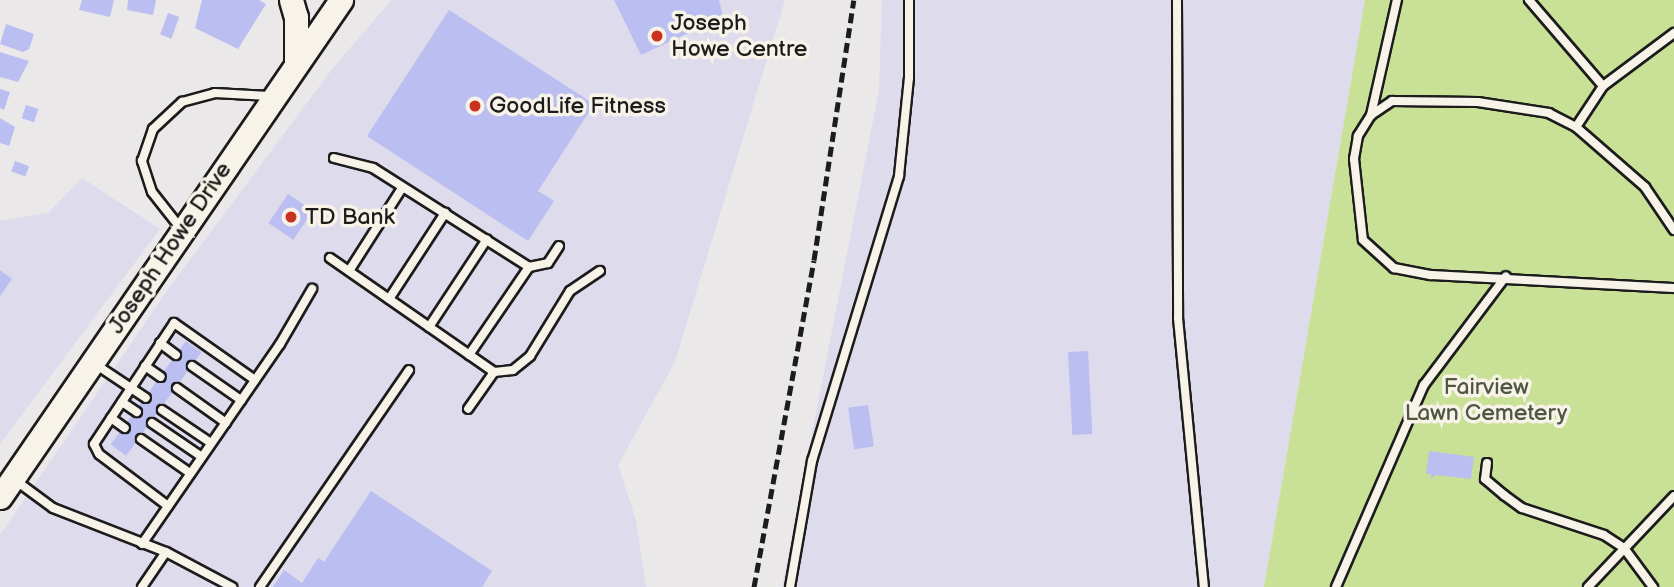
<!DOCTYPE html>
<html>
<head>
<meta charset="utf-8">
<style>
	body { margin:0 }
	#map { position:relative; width:1674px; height:587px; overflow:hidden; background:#ebe8ea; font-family:"Balsamiq Sans",sans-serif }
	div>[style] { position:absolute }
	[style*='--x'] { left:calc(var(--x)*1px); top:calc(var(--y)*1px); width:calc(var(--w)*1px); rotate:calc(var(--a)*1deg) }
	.built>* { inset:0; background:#dddbec }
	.green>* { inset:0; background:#c9e197 }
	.building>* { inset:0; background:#bbbef0; transform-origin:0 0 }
	.roads { filter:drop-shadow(2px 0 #1c1c1c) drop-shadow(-2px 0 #1c1c1c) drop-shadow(0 2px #1c1c1c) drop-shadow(0 -2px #1c1c1c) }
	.service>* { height:8px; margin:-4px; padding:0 4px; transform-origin:4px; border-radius:4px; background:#f7f3e8 }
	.secondary>* { height:23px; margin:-11.5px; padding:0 11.5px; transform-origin:11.5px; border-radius:11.5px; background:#f7f3e8 }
	.rail>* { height:5px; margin-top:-2.5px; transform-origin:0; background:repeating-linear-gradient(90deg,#1c1c1c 0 10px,transparent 0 15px) }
	.dots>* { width:19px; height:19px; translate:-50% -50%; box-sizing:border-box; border:4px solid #f7f3e8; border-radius:50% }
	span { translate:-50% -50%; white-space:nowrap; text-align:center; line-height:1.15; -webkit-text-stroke:7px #f7f3e8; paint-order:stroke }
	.poi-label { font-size:23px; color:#1c1c1c }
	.left { translate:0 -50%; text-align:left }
	.street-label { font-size:23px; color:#1c1c1c }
	.park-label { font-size:23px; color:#505741 }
</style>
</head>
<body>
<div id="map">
	<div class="built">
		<i style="clip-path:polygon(392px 0,785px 0,675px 362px,618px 465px,636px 520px,646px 587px,0 587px,0 535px,171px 285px,336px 64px)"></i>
		<i style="clip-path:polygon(882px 0,1365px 0,1264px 587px,782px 587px,879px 90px)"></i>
		<i style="clip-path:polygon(82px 178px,160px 229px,0 444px,0 221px,48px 213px)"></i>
	</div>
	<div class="green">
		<i style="clip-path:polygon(1365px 0,1674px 0,1674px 587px,1264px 587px)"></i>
	</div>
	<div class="building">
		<i style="clip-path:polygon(82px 0,114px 0,110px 17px,79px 10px)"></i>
		<i style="clip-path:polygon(128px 0,156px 0,153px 15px,127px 10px)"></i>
		<i style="clip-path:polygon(202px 0,259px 0,266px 4px,238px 49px,195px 28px)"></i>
		<i style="clip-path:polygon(614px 0,719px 0,723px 17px,641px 55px)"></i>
		<i style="clip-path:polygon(449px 10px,594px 104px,538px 191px,554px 201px,528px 241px,367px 136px)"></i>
		<i style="left:168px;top:13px;width:12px;height:23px;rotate:20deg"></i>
		<i style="clip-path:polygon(6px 24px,34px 34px,29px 49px,23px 52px,0 44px)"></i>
		<i style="clip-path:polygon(0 52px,29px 61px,18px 82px,0 77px)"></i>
		<i style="clip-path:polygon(0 89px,10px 92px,4px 110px,0 108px)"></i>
		<i style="left:26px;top:105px;width:13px;height:14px;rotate:18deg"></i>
		<i style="clip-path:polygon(0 118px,15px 127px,9px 146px,0 143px)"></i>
		<i style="left:15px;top:161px;width:15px;height:11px;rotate:20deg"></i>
		<i style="left:288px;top:194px;width:30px;height:35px;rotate:34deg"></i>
		<i style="clip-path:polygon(0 270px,12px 279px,0 296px)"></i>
		<i style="left:186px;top:341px;width:19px;height:128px;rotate:36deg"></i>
		<i style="left:1088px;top:351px;width:83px;height:20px;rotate:87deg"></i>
		<i style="left:868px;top:405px;width:42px;height:20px;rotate:82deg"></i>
		<i style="clip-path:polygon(1429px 451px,1474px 457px,1471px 479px,1436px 475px,1431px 479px,1431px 474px,1426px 474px)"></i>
		<i style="clip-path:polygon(371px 491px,492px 571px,482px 587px,273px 587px,284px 570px,302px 583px,318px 558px,324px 562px)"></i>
	</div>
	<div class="roads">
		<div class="service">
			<i style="--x:1177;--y:0;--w:318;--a:89.8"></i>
			<i style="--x:1178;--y:318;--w:270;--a:84.5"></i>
			<i style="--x:1529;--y:0;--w:113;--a:49.3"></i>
			<i style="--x:1603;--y:86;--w:89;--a:-36.7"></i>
			<i style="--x:1371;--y:115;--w:118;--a:-77.3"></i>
			<i style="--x:1576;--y:127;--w:49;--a:-56.6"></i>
			<i style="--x:334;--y:158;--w:40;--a:14.4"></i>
			<i style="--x:373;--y:168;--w:185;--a:32.4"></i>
			<i style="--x:182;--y:230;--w:48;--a:-128.3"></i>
			<i style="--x:152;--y:192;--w:33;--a:-108"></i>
			<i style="--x:142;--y:161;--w:34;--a:-71"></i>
			<i style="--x:153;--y:129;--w:40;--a:-43"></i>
			<i style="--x:182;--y:102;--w:34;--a:-15"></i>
			<i style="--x:215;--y:93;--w:54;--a:3.2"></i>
			<i style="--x:1674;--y:230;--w:52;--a:-124"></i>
			<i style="--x:1645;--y:187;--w:91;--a:-139"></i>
			<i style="--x:1576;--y:127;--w:30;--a:-153"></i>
			<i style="--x:1549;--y:113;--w:72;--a:-171.2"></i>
			<i style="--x:1478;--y:102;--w:86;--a:-179.3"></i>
			<i style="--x:1392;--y:101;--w:25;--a:146"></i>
			<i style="--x:1371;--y:115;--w:25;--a:122"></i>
			<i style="--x:1358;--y:136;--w:23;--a:100"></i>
			<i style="--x:1354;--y:159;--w:81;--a:83.7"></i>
			<i style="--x:1363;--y:240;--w:42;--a:42.1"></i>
			<i style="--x:1394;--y:268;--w:38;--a:11"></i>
			<i style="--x:1431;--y:275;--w:243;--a:3.1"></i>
			<i style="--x:330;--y:258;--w:200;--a:34.8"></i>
			<i style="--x:494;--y:372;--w:45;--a:125.1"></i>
			<i style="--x:349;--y:271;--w:98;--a:-57.4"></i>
			<i style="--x:389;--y:299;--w:103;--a:-56.9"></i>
			<i style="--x:429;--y:327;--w:105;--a:-56.6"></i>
			<i style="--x:160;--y:343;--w:20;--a:37"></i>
			<i style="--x:469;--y:355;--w:107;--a:-55.7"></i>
			<i style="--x:529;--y:267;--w:19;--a:-12"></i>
			<i style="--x:548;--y:263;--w:20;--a:-57"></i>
			<i style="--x:95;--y:364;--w:61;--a:33.7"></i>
			<i style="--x:145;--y:366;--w:19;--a:35"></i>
			<i style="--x:192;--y:366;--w:60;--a:34.8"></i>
			<i style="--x:494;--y:372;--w:19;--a:-6"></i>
			<i style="--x:513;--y:370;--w:22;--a:-39"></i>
			<i style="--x:530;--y:356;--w:76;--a:-58.4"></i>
			<i style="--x:570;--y:291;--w:36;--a:-34"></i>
			<i style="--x:177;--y:388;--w:60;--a:35.5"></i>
			<i style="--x:122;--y:402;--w:18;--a:34"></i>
			<i style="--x:162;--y:410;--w:59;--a:34"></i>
			<i style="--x:111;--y:418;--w:17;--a:36"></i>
			<i style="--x:152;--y:423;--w:60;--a:34.2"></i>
			<i style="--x:141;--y:439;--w:60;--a:34.8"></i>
			<i style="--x:1487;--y:463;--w:16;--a:97"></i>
			<i style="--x:1485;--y:479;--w:25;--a:40"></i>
			<i style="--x:1504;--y:495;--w:22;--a:36"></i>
			<i style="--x:1522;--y:508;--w:86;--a:18.2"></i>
			<i style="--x:1604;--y:535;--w:24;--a:33"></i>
			<i style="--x:1624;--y:548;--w:49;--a:53.4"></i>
			<i style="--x:15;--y:480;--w:47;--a:36.4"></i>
			<i style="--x:53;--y:508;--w:121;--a:21.3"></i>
			<i style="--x:166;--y:552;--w:75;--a:27.9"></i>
			<i style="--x:168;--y:506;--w:86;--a:-143"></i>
			<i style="--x:99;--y:454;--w:11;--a:-117"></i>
			<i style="--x:94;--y:444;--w:145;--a:-56.5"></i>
			<i style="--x:174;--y:323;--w:99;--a:35.1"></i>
			<i style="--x:142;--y:544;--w:243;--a:-55.4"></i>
			<i style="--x:280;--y:344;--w:64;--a:-59.8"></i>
			<i style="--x:142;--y:587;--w:42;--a:-55.6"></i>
			<i style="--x:260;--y:587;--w:263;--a:-55.5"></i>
			<i style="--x:790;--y:587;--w:128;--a:-80.1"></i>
			<i style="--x:812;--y:461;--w:298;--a:-73"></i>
			<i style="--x:899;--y:176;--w:99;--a:-84.2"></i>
			<i style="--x:909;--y:78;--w:78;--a:-90"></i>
			<i style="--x:1336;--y:587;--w:220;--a:-66.5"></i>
			<i style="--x:1424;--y:385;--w:136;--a:-53"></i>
			<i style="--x:1588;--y:587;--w:125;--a:-46.6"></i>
		</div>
		<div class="secondary">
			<i style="--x:291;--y:0;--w:18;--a:74"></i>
			<i style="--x:296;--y:17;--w:46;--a:90"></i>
			<i style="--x:0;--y:497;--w:603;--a:-55.55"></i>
		</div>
	</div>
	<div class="rail">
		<i style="--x:754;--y:587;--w:332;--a:-79.6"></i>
		<i style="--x:814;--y:260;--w:263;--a:-81.3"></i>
	</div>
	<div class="dots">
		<i style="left:657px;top:36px;background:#c8321e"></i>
		<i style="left:475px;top:106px;background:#c8321e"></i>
		<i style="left:291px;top:217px;background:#c8321e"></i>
	</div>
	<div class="poi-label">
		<span class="left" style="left:671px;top:36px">Joseph<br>Howe Centre</span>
		<span class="left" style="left:489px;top:106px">GoodLife Fitness</span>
		<span class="left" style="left:305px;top:217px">TD Bank</span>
	</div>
	<div class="street-label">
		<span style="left:170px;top:248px;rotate:-56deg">Joseph Howe Drive</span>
	</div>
	<div class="park-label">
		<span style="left:1486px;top:400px">Fairview<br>Lawn Cemetery</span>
	</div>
</div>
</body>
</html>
